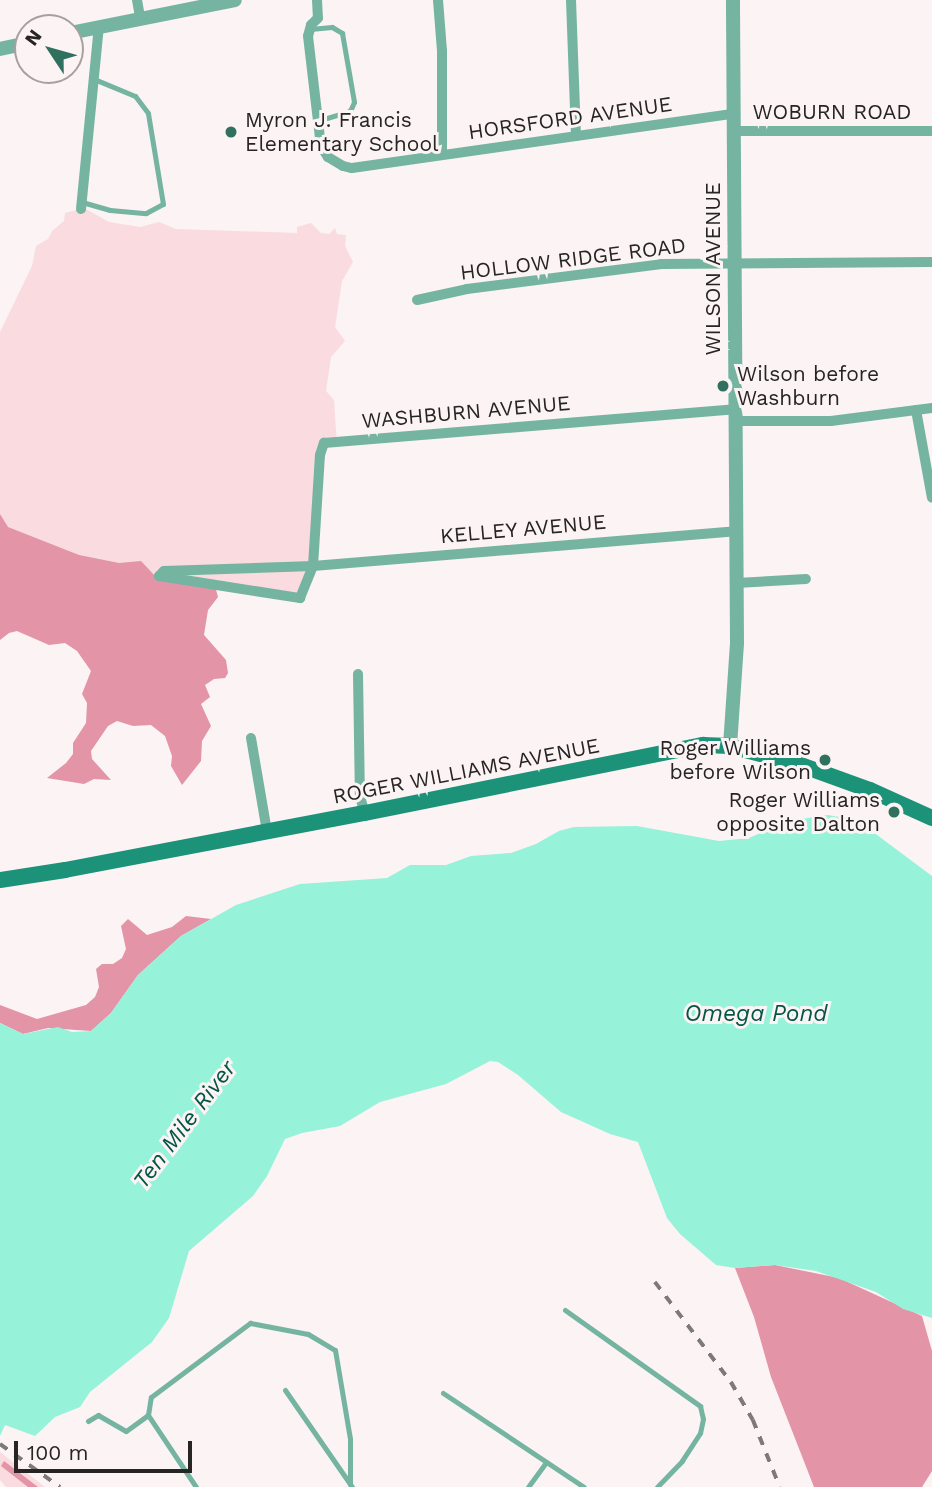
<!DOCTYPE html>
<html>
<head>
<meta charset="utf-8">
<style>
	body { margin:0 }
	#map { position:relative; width:932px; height:1487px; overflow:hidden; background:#fbf3f4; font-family:"Work Sans",sans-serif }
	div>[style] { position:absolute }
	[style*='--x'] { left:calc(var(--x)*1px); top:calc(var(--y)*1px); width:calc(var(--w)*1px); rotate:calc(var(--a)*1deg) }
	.green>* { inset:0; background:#f9dbe0 }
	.forest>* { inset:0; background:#e394a7 }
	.water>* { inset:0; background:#96f2d8 }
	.service>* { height:5px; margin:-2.5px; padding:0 2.5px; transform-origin:2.5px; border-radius:2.5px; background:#75b4a1 }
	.minor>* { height:10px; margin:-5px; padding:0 5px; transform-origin:5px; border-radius:5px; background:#75b4a1 }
	.tertiary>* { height:14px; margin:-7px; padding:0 7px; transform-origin:7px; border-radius:7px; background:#75b4a1 }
	.secondary>* { height:16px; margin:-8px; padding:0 8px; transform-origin:8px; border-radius:8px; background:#1c9279 }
	.rail>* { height:3.5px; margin-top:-1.75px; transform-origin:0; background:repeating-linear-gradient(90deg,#7e7979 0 9px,transparent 0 18px) }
	.dots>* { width:19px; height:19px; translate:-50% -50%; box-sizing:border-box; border:4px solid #fbf3f4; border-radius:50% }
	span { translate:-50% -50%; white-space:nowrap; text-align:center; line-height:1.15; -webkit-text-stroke:6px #fbf3f4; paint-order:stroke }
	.street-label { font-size:21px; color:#272424 }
	.poi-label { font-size:21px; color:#272424 }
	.left { translate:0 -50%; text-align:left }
	.right { translate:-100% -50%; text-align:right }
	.water-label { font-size:23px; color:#035645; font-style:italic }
	.north { position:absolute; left:14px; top:14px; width:70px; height:70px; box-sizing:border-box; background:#fbf3f4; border:2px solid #a6a0a1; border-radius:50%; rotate:306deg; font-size:19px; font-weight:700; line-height:28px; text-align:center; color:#272424 }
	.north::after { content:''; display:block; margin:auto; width:24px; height:32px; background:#2f705f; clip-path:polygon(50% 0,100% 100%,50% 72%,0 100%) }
	.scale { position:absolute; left:14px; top:1441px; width:178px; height:32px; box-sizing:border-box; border:4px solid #272424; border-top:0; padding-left:9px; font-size:21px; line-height:24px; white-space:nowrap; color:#272424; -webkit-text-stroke:5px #fbf3f4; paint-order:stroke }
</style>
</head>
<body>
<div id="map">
	<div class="green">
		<i style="clip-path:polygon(84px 208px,109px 222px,140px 227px,159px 222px,176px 229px,297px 233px,297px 227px,311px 223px,321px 233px,329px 234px,335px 228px,337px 234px,346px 235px,345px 246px,353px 262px,342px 281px,335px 327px,345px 341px,331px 357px,326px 391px,334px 400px,337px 445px,328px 446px,325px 451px,312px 563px,296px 598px,102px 566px,46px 553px,0 523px,0 332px,32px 266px,36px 246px,48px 239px,52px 231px,64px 221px,65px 213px)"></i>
		<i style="clip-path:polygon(0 1452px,45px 1487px,6px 1487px,0 1480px)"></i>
	</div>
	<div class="forest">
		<i style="clip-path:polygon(0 514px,8px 527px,79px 555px,119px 563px,141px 561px,156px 577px,215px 586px,218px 597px,208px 610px,204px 635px,226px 660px,228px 673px,225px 678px,214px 679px,205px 685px,210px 697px,201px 704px,211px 726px,202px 741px,201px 761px,182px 785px,171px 766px,172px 756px,165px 736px,151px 725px,133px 726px,117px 721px,108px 726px,91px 751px,92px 759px,111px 780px,94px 779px,84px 784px,47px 778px,66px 763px,73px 754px,73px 743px,86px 723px,87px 703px,82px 694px,91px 671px,77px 651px,65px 643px,49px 645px,17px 631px,9px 633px,0 640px)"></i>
		<i style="clip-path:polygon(186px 916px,211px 919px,181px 936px,138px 975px,111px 1013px,91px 1031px,48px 1028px,23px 1034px,0 1023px,0 1005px,37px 1019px,86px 1005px,95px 997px,99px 987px,96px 969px,102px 964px,113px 964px,122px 958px,126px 949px,121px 926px,128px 919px,147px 935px,172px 927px)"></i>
		<i style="clip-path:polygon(775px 1265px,839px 1278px,922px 1316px,932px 1351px,932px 1471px,922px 1487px,814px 1487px,771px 1377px,754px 1317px,735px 1268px)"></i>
		<i style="clip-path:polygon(4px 1461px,38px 1487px,28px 1487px,1px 1466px)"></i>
	</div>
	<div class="water">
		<i style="clip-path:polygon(828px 815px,857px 820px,932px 876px,932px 1318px,903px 1309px,876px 1292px,816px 1271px,775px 1265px,735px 1268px,716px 1265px,680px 1234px,667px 1218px,638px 1142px,610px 1134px,561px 1112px,518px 1075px,498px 1062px,490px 1061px,446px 1084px,380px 1102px,340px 1126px,302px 1133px,285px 1139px,267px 1176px,253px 1196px,189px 1251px,169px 1318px,152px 1342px,90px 1392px,80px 1407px,55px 1417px,35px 1436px,5px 1425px,0 1436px,0 1023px,23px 1034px,58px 1027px,72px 1032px,91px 1031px,111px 1013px,138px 975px,181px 936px,236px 905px,300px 884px,387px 878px,410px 865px,446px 865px,471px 856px,511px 853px,536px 844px,559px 831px,574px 827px,637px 826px,719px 841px,749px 838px,788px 821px)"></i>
	</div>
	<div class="service">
		<i style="--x:310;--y:29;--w:22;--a:-5"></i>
		<i style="--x:332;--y:27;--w:12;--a:31"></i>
		<i style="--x:342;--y:33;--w:70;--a:80.1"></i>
		<i style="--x:354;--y:102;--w:10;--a:114"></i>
		<i style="--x:350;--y:111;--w:34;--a:163"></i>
		<i style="--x:82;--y:202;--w:29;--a:16"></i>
		<i style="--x:110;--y:210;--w:36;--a:5"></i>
		<i style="--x:146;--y:213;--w:19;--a:-28"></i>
		<i style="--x:163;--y:204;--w:92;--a:-99.4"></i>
		<i style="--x:148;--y:113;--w:21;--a:-127"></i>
		<i style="--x:135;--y:96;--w:44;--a:-157.5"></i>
		<i style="--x:565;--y:1310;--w:166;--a:35.4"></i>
		<i style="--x:700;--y:1406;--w:13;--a:77"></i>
		<i style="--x:703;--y:1419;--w:14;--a:102"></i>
		<i style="--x:700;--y:1433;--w:33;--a:123"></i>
		<i style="--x:682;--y:1461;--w:36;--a:134"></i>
		<i style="--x:285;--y:1390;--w:114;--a:55.3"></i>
		<i style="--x:443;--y:1393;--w:169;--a:33.7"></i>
		<i style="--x:88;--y:1421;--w:12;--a:-31"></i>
		<i style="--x:98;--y:1415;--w:32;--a:30"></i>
		<i style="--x:126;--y:1431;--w:27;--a:-36"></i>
		<i style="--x:196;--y:1487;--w:87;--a:-123.7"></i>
		<i style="--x:148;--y:1415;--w:18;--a:-81"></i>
		<i style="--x:151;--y:1397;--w:124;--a:-36.8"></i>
		<i style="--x:250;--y:1323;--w:59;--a:10.7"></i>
		<i style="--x:308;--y:1334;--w:31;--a:31"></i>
		<i style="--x:335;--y:1350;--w:90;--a:80.4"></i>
		<i style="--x:350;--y:1439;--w:45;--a:90"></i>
		<i style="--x:350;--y:1484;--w:4;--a:56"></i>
		<i style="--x:528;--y:1487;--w:31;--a:-54"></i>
	</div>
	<div class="minor">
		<i style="--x:137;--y:0;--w:17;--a:80"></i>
		<i style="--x:317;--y:0;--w:18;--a:87"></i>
		<i style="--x:318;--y:18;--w:10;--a:135"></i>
		<i style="--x:311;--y:25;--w:11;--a:105"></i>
		<i style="--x:308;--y:36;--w:111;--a:83.3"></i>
		<i style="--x:321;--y:146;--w:13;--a:58"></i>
		<i style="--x:328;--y:157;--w:17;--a:31"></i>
		<i style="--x:343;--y:166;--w:9;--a:13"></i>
		<i style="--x:352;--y:168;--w:384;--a:-8.1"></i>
		<i style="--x:438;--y:0;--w:51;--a:85.5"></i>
		<i style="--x:442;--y:51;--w:104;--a:90"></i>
		<i style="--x:571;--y:0;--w:136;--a:87.9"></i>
		<i style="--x:733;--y:131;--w:199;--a:0"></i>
		<i style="--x:81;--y:209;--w:183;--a:-84.4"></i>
		<i style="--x:417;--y:300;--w:51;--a:-12.4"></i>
		<i style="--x:467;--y:289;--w:196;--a:-7.3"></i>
		<i style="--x:661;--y:264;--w:271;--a:-0.4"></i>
		<i style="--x:916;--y:410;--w:89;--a:79.7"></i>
		<i style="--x:735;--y:421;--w:96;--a:0"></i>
		<i style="--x:831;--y:421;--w:102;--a:-7.3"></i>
		<i style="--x:159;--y:576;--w:143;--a:8.9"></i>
		<i style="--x:300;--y:598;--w:35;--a:-68"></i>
		<i style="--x:313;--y:566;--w:111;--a:-86.4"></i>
		<i style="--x:320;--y:455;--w:13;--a:-72"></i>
		<i style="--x:324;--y:443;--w:412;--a:-4.7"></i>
		<i style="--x:159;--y:576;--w:7;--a:-45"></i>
		<i style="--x:164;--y:571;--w:149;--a:-1.9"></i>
		<i style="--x:313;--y:566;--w:424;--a:-4.7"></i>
		<i style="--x:736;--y:583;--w:70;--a:-3.3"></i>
		<i style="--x:358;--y:674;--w:123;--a:89.1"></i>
		<i style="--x:360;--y:797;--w:17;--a:73"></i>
		<i style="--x:251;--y:738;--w:95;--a:80.3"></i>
	</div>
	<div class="tertiary">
		<i style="--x:70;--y:33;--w:168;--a:-11.3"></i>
		<i style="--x:0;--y:49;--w:29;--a:-12"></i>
		<i style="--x:730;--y:746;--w:103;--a:-86.1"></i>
		<i style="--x:737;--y:643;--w:643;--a:-90.36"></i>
	</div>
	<div class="secondary">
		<i style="--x:0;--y:880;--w:66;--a:-8.7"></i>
		<i style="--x:65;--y:870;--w:305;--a:-10.8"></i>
		<i style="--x:365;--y:813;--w:345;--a:-11.4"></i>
		<i style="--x:703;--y:745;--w:27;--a:2"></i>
		<i style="--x:730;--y:746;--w:70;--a:14.8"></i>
		<i style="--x:798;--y:764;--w:77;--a:19.9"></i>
		<i style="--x:870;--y:790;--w:68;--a:24.3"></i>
	</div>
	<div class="rail">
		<i style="--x:655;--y:1282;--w:126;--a:52.8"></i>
		<i style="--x:731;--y:1382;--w:44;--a:59.9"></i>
		<i style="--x:753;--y:1420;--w:72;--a:68.1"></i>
		<i style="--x:0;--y:1444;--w:74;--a:35.6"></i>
	</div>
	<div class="dots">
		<i style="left:231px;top:132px;background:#2f705f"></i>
		<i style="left:723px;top:386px;background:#2f705f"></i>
		<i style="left:825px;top:760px;background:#2f705f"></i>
		<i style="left:894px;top:812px;background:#2f705f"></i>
	</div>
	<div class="street-label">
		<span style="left:832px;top:112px">WOBURN ROAD</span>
		<span style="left:570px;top:118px;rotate:-8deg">HORSFORD AVENUE</span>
		<span style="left:573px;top:259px;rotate:-7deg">HOLLOW RIDGE ROAD</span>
		<span style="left:713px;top:269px;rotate:-90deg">WILSON AVENUE</span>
		<span style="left:466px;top:412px;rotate:-5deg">WASHBURN AVENUE</span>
		<span style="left:523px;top:529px;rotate:-5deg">KELLEY AVENUE</span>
		<span style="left:466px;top:771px;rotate:-11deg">ROGER WILLIAMS AVENUE</span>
	</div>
	<div class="poi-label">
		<span class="left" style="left:245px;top:132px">Myron J. Francis<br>Elementary School</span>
		<span class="left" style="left:737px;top:386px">Wilson before<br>Washburn</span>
		<span class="right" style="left:811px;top:760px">Roger Williams<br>before Wilson</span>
		<span class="right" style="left:880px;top:812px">Roger Williams<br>opposite Dalton</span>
	</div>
	<div class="water-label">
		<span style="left:756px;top:1014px">Omega Pond</span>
		<span style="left:185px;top:1125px;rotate:-53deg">Ten Mile River</span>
	</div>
	<div class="north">N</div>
	<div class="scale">100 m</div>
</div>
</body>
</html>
